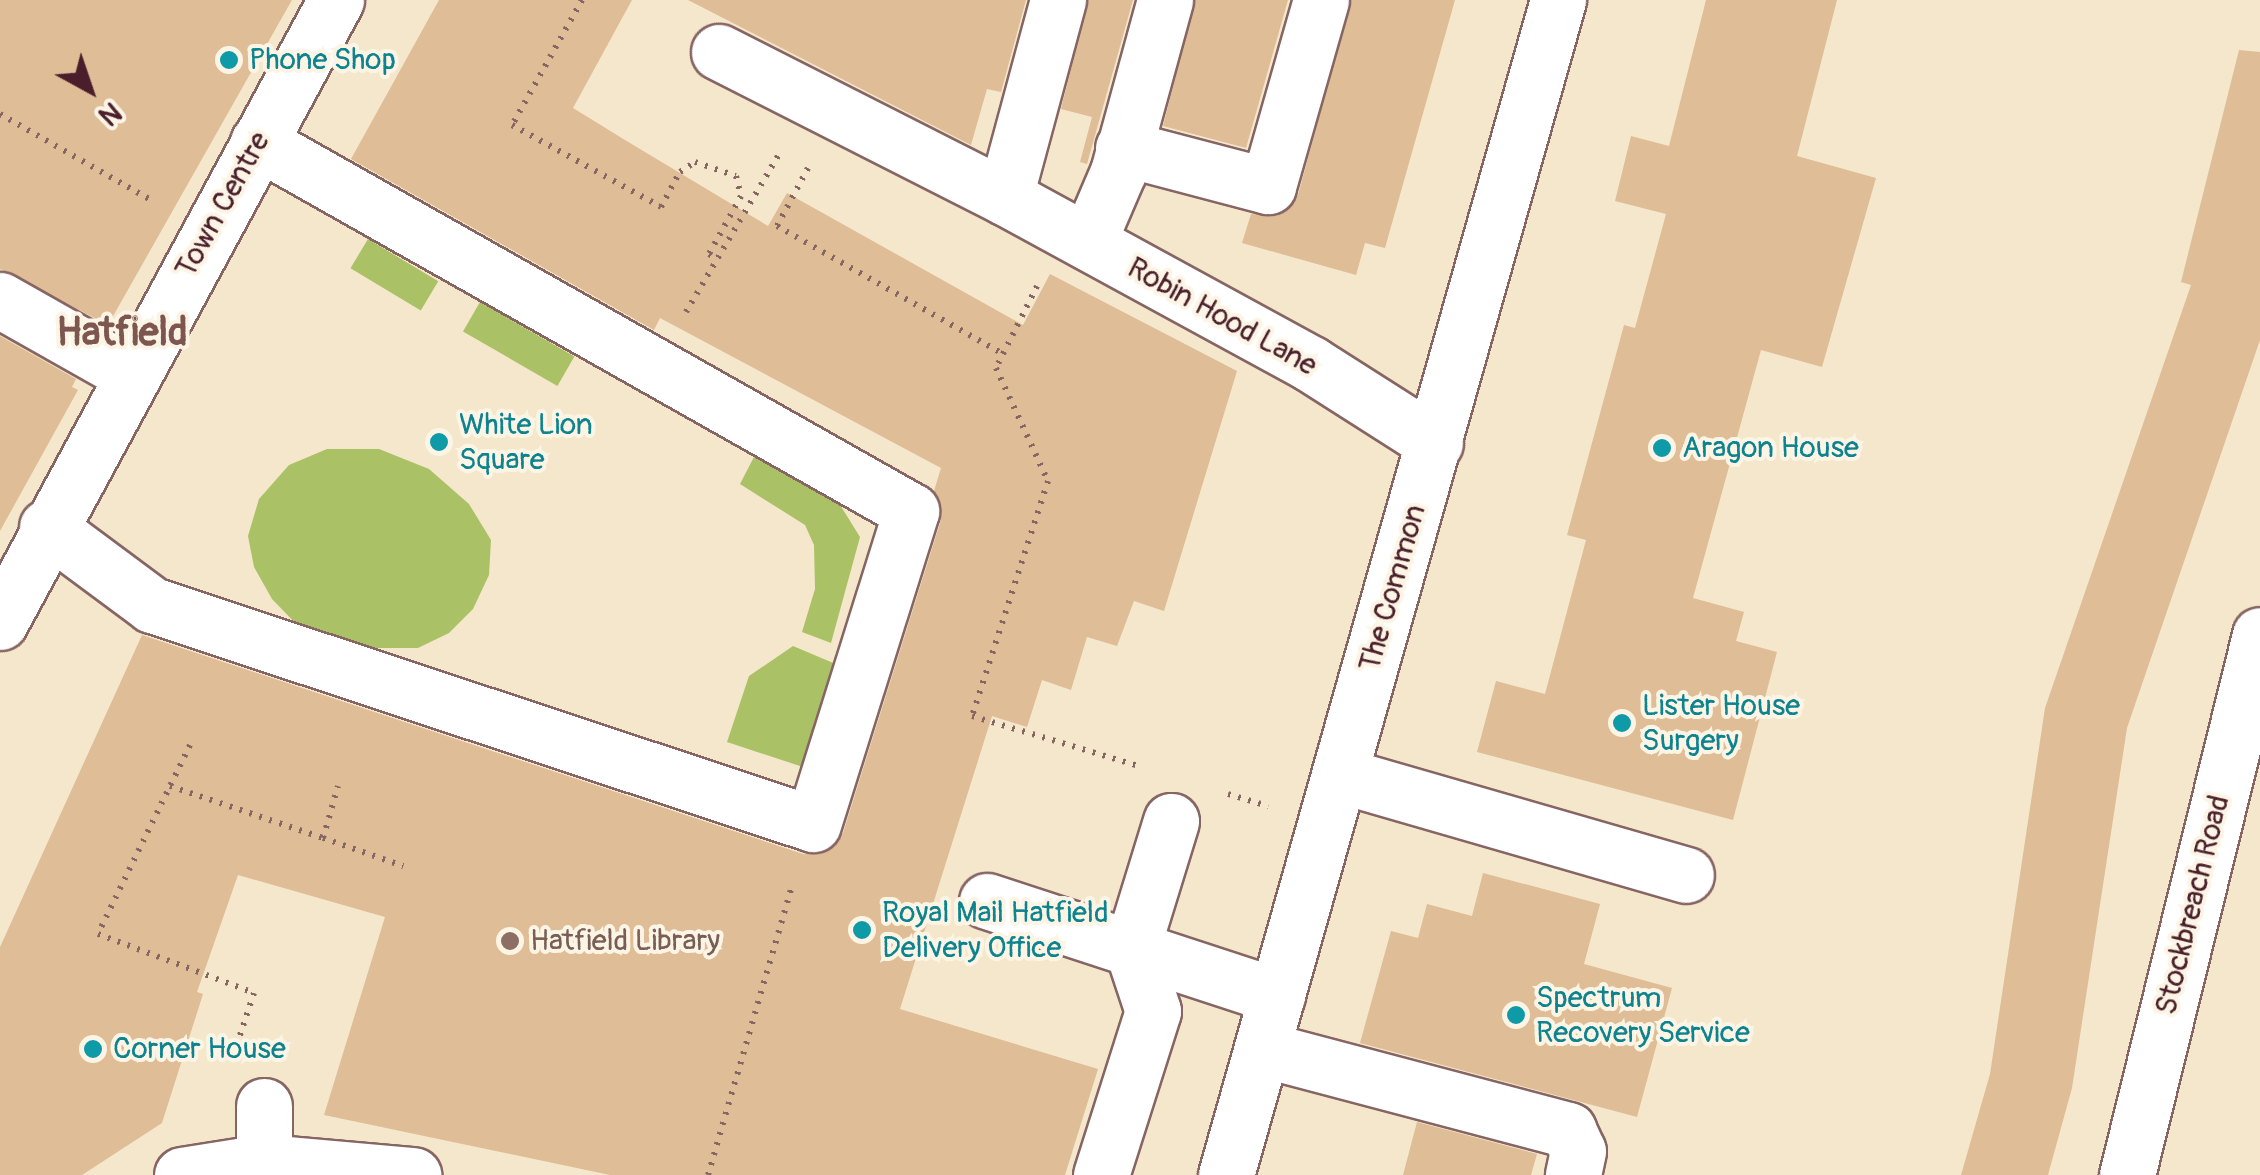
<!DOCTYPE html>
<html>
<head>
<meta charset="utf-8">
<style>
	body { margin:0 }
	#map { position:relative; width:2260px; height:1175px; overflow:hidden; background:#f4e7cc; font-family:Pangolin,sans-serif }
	div>[style] { position:absolute }
	[style*='--x'] { left:calc(var(--x)*1px); top:calc(var(--y)*1px); width:calc(var(--w)*1px); rotate:calc(var(--a)*1deg) }
	.green>* { inset:0; background:#abc166; transform-origin:0 0 }
	.building>* { inset:0; background:#dfbd96 }
	.path>* { height:6px; margin-top:-3px; transform-origin:0; background:repeating-linear-gradient(90deg,#866563 0 2.5px,transparent 0 10.5px) }
	.roads { filter:drop-shadow(2px 0 #866563) drop-shadow(-2px 0 #866563) drop-shadow(0 2px #866563) drop-shadow(0 -2px #866563) }
	.minor>* { height:55px; margin:-27.5px; padding:0 27.5px; transform-origin:27.5px; border-radius:27.5px; background:#fff }
	.dots>* { width:28px; height:28px; translate:-50% -50%; box-sizing:border-box; border:5px solid #fcf5e5; border-radius:50% }
	span { translate:-50% -50%; white-space:nowrap; text-align:center; line-height:1.15; -webkit-text-stroke:8px #fcf5e5; paint-order:stroke }
	.culture-label { font-size:30px; color:#0d838f }
	.left { translate:0 -50%; text-align:left }
	.street-label { font-size:30px; color:#4a1f2b }
	.education-label { font-size:30px; color:#785e54 }
	.district-label { font-size:40px; color:#7e5650; font-weight:700 }
	.north { position:absolute; left:40px; top:40px; width:100px; height:100px; -webkit-text-stroke:8px #fcf5e5; paint-order:stroke; rotate:140deg; font-size:28px; font-weight:700; line-height:40px; text-align:center; color:#4a1f2b }
	.north::after { content:''; display:block; margin:auto; width:35px; height:45px; background:#4a1f2b; clip-path:polygon(50% 0,100% 100%,50% 72%,0 100%) }
</style>
</head>
<body>
<div id="map">
	<div class="green">
		<i style="left:368px;top:239px;width:82px;height:34px;rotate:31deg"></i>
		<i style="left:480px;top:302px;width:109px;height:34px;rotate:30deg"></i>
		<i style="clip-path:polygon(327px 449px,379px 449px,429px 469px,469px 504px,491px 540px,489px 575px,473px 609px,449px 633px,418px 648px,340px 648px,300px 628px,272px 599px,254px 567px,248px 536px,259px 499px,289px 465px)"></i>
		<i style="clip-path:polygon(755px 455px,837px 500px,860px 537px,831px 643px,802px 632px,815px 589px,814px 545px,805px 525px,740px 484px)"></i>
		<i style="clip-path:polygon(793px 646px,838px 665px,806px 768px,727px 742px,749px 676px)"></i>
	</div>
	<div class="building">
		<i style="clip-path:polygon(0 0,292px 0,108px 325px,0 269px)"></i>
		<i style="clip-path:polygon(439px 0,632px 0,573px 108px,625px 140px,768px 226px,787px 193px,1023px 325px,1050px 274px,1237px 371px,1164px 611px,1134px 601px,1117px 646px,1087px 637px,1071px 690px,1042px 680px,1027px 727px,992px 716px,900px 1009px,1098px 1069px,1065px 1175px,610px 1175px,324px 1115px,385px 917px,238px 875px,197px 992px,203px 994px,162px 1123px,82px 1175px,0 1175px,0 947px,142px 635px,803px 854px,820px 854px,843px 833px,941px 520px,934px 491px,941px 468px,660px 318px,654px 330px,351px 159px)"></i>
		<i style="clip-path:polygon(688px 0,1026px 0,1001px 92px,987px 89px,971px 145px)"></i>
		<i style="clip-path:polygon(1088px 0,1133px 0,1087px 164px,1080px 162px,1092px 117px,1061px 109px)"></i>
		<i style="clip-path:polygon(1195px 0,1288px 0,1246px 148px,1163px 126px)"></i>
		<i style="clip-path:polygon(1351px 0,1455px 0,1385px 248px,1365px 243px,1356px 275px,1242px 243px,1251px 214px,1277px 216px,1298px 195px)"></i>
		<i style="clip-path:polygon(1706px 0,1837px 0,1797px 156px,1876px 178px,1822px 367px,1761px 350px,1693px 598px,1744px 612px,1736px 641px,1777px 652px,1733px 820px,1477px 752px,1496px 681px,1545px 694px,1586px 540px,1567px 535px,1624px 325px,1635px 328px,1666px 214px,1615px 201px,1631px 136px,1669px 146px)"></i>
		<i style="clip-path:polygon(2239px 50px,2260px 52px,2260px 340px,2127px 728px,2072px 1088px,2048px 1175px,1961px 1175px,1990px 1074px,2045px 708px,2191px 285px,2181px 282px)"></i>
		<i style="clip-path:polygon(0 336px,76px 379px,72px 387px,78px 390px,0 531px)"></i>
		<i style="clip-path:polygon(1483px 873px,1600px 904px,1584px 964px,1672px 988px,1637px 1117px,1360px 1043px,1391px 931px,1418px 938px,1427px 904px,1472px 916px)"></i>
		<i style="clip-path:polygon(1417px 1122px,1537px 1154px,1531px 1175px,1403px 1175px)"></i>
	</div>
	<div class="path">
		<i style="--x:582;--y:0;--w:143;--a:119.2"></i>
		<i style="--x:512;--y:125;--w:170;--a:28.8"></i>
		<i style="--x:661;--y:207;--w:40;--a:-62"></i>
		<i style="--x:680;--y:172;--w:18;--a:-34"></i>
		<i style="--x:695;--y:162;--w:43;--a:18.9"></i>
		<i style="--x:736;--y:176;--w:21;--a:76"></i>
		<i style="--x:741;--y:196;--w:66;--a:118.9"></i>
		<i style="--x:709;--y:254;--w:9;--a:32"></i>
		<i style="--x:0;--y:114;--w:177;--a:29.7"></i>
		<i style="--x:808;--y:168;--w:66;--a:118.1"></i>
		<i style="--x:777;--y:226;--w:260;--a:29.5"></i>
		<i style="--x:1037;--y:286;--w:92;--a:116.6"></i>
		<i style="--x:996;--y:368;--w:124;--a:65.3"></i>
		<i style="--x:1048;--y:481;--w:247;--a:107.9"></i>
		<i style="--x:972;--y:716;--w:174;--a:16.7"></i>
		<i style="--x:686;--y:312;--w:187;--a:-59.5"></i>
		<i style="--x:190;--y:745;--w:210;--a:116"></i>
		<i style="--x:98;--y:934;--w:167;--a:20.7"></i>
		<i style="--x:254;--y:993;--w:60;--a:108.4"></i>
		<i style="--x:170;--y:786;--w:162;--a:18.8"></i>
		<i style="--x:323;--y:838;--w:54;--a:-73.9"></i>
		<i style="--x:1228;--y:794;--w:42;--a:16.7"></i>
		<i style="--x:323;--y:838;--w:85;--a:19.3"></i>
		<i style="--x:708;--y:1175;--w:304;--a:-73.8"></i>
	</div>
	<div class="roads">
		<div class="minor">
			<i style="--x:1058;--y:0;--w:204;--a:105.1"></i>
			<i style="--x:1005;--y:197;--w:349;--a:28.6"></i>
			<i style="--x:1311;--y:364;--w:147;--a:32.5"></i>
			<i style="--x:719;--y:52;--w:321;--a:26.9"></i>
			<i style="--x:1123;--y:148;--w:150;--a:14.7"></i>
			<i style="--x:1268;--y:186;--w:193;--a:-74.1"></i>
			<i style="--x:1088;--y:242;--w:76;--a:-66.8"></i>
			<i style="--x:1118;--y:172;--w:178;--a:-74.7"></i>
			<i style="--x:0;--y:300;--w:150;--a:29.5"></i>
			<i style="--x:47;--y:527;--w:131;--a:36.6"></i>
			<i style="--x:152;--y:605;--w:696;--a:18.33"></i>
			<i style="--x:813;--y:824;--w:328;--a:-72.6"></i>
			<i style="--x:911;--y:511;--w:750;--a:-150.53"></i>
			<i style="--x:0;--y:622;--w:707;--a:-61.62"></i>
			<i style="--x:1340;--y:775;--w:360;--a:16.1"></i>
			<i style="--x:987;--y:901;--w:305;--a:18.1"></i>
			<i style="--x:1262;--y:1049;--w:317;--a:14.8"></i>
			<i style="--x:1568;--y:1130;--w:23;--a:65"></i>
			<i style="--x:1578;--y:1151;--w:25;--a:102"></i>
			<i style="--x:264;--y:1162;--w:56;--a:-90"></i>
			<i style="--x:182;--y:1175;--w:83;--a:-9"></i>
			<i style="--x:264;--y:1162;--w:150;--a:5"></i>
			<i style="--x:1101;--y:1175;--w:172;--a:-72.4"></i>
			<i style="--x:1153;--y:1011;--w:66;--a:-108.4"></i>
			<i style="--x:1132;--y:948;--w:133;--a:-72.9"></i>
			<i style="--x:1226;--y:1175;--w:1221;--a:-74.22"></i>
			<i style="--x:2127;--y:1175;--w:556;--a:-76.16"></i>
		</div>
	</div>
	<div class="dots">
		<i style="left:229px;top:60px;background:#0f9aa8"></i>
		<i style="left:439px;top:442px;background:#0f9aa8"></i>
		<i style="left:1662px;top:448px;background:#0f9aa8"></i>
		<i style="left:1622px;top:723px;background:#0f9aa8"></i>
		<i style="left:862px;top:930px;background:#0f9aa8"></i>
		<i style="left:510px;top:941px;background:#8d6e63"></i>
		<i style="left:1516px;top:1015px;background:#0f9aa8"></i>
		<i style="left:93px;top:1049px;background:#0f9aa8"></i>
	</div>
	<div class="culture-label">
		<span class="left" style="left:249px;top:60px">Phone Shop</span>
		<span class="left" style="left:459px;top:442px">White Lion<br>Square</span>
		<span class="left" style="left:1682px;top:448px">Aragon House</span>
		<span class="left" style="left:1642px;top:723px">Lister House<br>Surgery</span>
		<span class="left" style="left:882px;top:930px">Royal Mail Hatfield<br>Delivery Office</span>
		<span class="left" style="left:1536px;top:1015px">Spectrum<br>Recovery Service</span>
		<span class="left" style="left:113px;top:1049px">Corner House</span>
	</div>
	<div class="street-label">
		<span style="left:223px;top:205px;rotate:-61deg">Town Centre</span>
		<span style="left:1222px;top:317px;rotate:29deg">Robin Hood Lane</span>
		<span style="left:1393px;top:588px;rotate:-74deg">The Common</span>
		<span style="left:2193px;top:905px;rotate:-76deg">Stockbreach Road</span>
	</div>
	<div class="education-label">
		<span class="left" style="left:530px;top:941px">Hatfield Library</span>
	</div>
	<div class="district-label">
		<span style="left:122px;top:333px">Hatfield</span>
	</div>
	<div class="north">N</div>
</div>
</body>
</html>
